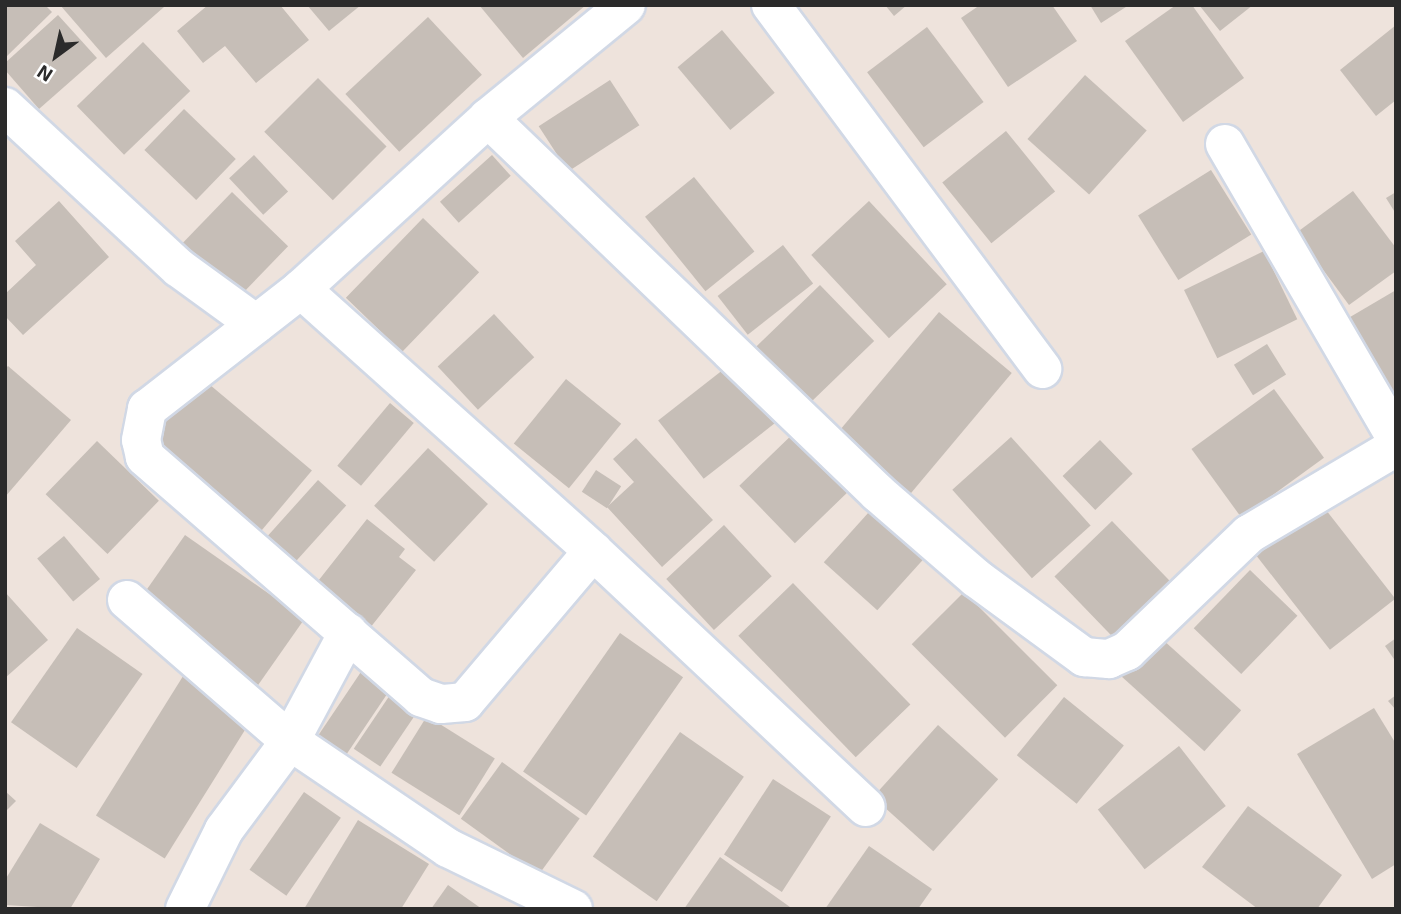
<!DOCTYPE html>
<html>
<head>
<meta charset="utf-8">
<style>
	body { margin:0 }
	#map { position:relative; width:1401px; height:914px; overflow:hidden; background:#eee3dc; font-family:"Exo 2",sans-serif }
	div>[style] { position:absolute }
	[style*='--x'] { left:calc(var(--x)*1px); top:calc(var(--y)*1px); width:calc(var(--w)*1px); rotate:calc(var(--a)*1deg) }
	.building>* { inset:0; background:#c6beb7; transform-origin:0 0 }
	.roads { filter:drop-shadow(2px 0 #d1d8e5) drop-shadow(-2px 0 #d1d8e5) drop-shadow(0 2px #d1d8e5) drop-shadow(0 -2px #d1d8e5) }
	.street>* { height:38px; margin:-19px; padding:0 19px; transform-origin:19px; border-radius:19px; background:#fff }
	span { translate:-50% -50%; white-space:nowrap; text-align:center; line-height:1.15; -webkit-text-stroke:6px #fff; paint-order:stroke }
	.frame { position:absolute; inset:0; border:7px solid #2b2b2b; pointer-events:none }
	.north { position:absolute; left:21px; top:21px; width:70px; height:70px; -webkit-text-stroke:5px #fff; paint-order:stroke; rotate:213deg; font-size:19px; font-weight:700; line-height:28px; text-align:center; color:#2b2b2b }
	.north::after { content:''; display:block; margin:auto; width:24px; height:32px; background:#2b2b2b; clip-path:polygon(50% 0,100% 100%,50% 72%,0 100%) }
</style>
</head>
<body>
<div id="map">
	<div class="building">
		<i style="clip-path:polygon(5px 5px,45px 5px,52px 12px,5px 58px)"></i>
		<i style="clip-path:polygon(60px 5px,162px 5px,164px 7px,106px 58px)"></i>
		<i style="clip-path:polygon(208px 5px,280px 5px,309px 40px,256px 83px,225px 46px,203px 63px,177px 31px)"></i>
		<i style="clip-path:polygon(307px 5px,361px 5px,329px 31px)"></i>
		<i style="clip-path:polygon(479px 5px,586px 5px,523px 58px)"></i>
		<i style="clip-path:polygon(885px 5px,907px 5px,894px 16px)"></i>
		<i style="clip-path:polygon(980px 5px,1052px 5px,1077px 41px,1008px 87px,961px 18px)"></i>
		<i style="clip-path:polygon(1090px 5px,1129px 5px,1101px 23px)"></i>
		<i style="clip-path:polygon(1176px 5px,1192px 5px,1244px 78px,1183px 122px,1125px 41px)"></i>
		<i style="clip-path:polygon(1199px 5px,1253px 5px,1220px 31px)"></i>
		<i style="clip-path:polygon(58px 15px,97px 58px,39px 109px,5px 70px,5px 63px)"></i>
		<i style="left:428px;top:17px;width:79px;height:113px;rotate:47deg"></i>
		<i style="clip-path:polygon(1396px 25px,1396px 100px,1376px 116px,1340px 70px)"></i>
		<i style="left:927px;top:27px;width:94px;height:75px;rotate:53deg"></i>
		<i style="left:722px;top:30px;width:82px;height:58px;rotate:50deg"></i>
		<i style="left:143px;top:42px;width:68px;height:92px;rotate:46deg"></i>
		<i style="left:1085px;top:75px;width:83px;height:86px;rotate:42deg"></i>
		<i style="left:318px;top:78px;width:97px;height:76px;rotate:45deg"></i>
		<i style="left:610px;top:80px;width:54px;height:85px;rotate:57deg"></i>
		<i style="left:184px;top:109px;width:72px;height:57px;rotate:44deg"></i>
		<i style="left:1006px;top:131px;width:78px;height:82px;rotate:51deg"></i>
		<i style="left:254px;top:155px;width:50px;height:34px;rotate:47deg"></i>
		<i style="left:492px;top:155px;width:28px;height:70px;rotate:48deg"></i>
		<i style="left:1211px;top:170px;width:76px;height:86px;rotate:58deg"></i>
		<i style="left:694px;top:177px;width:96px;height:63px;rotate:51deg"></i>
		<i style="clip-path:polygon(1353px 191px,1396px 248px,1396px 271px,1349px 305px,1296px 233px)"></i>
		<i style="left:232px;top:192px;width:78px;height:71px;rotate:44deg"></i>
		<i style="clip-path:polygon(1396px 192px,1396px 214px,1386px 198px)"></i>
		<i style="clip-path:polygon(59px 201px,109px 257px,23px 335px,5px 316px,5px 294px,36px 265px,15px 241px)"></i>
		<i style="left:869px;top:201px;width:114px;height:79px;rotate:47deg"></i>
		<i style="left:423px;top:218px;width:78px;height:111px;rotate:44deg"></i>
		<i style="left:783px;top:245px;width:49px;height:83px;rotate:52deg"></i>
		<i style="left:1264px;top:251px;width:76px;height:89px;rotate:64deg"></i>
		<i style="left:820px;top:285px;width:78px;height:91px;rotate:46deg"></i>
		<i style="clip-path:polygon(1396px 290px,1396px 399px,1345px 320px)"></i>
		<i style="left:939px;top:312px;width:95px;height:158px;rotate:40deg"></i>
		<i style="left:494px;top:314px;width:59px;height:77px;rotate:47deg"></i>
		<i style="left:1267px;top:344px;width:36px;height:39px;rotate:58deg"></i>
		<i style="left:733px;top:362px;width:74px;height:95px;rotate:52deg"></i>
		<i style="clip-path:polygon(8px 366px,71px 420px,5px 497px,5px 369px)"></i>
		<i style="left:197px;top:374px;width:150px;height:81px;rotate:40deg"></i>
		<i style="left:566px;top:379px;width:71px;height:83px;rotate:39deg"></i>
		<i style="left:1274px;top:389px;width:85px;height:102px;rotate:54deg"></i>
		<i style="left:390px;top:403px;width:31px;height:82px;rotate:40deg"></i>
		<i style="left:799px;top:428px;width:80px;height:83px;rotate:46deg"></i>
		<i style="left:1011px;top:437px;width:119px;height:79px;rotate:48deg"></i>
		<i style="clip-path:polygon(636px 438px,713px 520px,662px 567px,607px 507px,634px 482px,613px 459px)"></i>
		<i style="left:1100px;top:440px;width:47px;height:52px;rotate:46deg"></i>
		<i style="left:97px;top:441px;width:86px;height:74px;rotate:44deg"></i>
		<i style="left:428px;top:448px;width:82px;height:79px;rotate:43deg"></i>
		<i style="left:596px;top:470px;width:30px;height:26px;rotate:33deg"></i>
		<i style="left:318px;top:480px;width:38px;height:88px;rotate:42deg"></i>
		<i style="left:1319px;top:501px;width:124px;height:83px;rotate:52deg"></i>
		<i style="left:878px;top:502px;width:72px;height:81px;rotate:42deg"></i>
		<i style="clip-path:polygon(367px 519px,405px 549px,399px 557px,416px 570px,366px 633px,311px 590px)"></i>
		<i style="left:1112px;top:521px;width:84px;height:80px;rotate:46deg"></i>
		<i style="left:724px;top:525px;width:70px;height:79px;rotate:47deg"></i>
		<i style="left:185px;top:535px;width:146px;height:81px;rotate:35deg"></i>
		<i style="left:64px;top:536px;width:56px;height:35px;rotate:50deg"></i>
		<i style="left:1250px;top:570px;width:66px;height:81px;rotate:44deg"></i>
		<i style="left:793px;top:583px;width:169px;height:76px;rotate:46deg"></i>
		<i style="clip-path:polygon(5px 592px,48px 640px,5px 678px)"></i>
		<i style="left:964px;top:592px;width:132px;height:74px;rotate:45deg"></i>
		<i style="left:77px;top:628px;width:80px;height:115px;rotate:35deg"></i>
		<i style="left:1152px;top:630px;width:120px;height:55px;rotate:42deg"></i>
		<i style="left:620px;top:633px;width:77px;height:169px;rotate:35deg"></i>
		<i style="clip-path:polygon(1396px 638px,1396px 662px,1385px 646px)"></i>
		<i style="left:367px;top:663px;width:34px;height:87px;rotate:34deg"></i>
		<i style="left:185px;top:673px;width:81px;height:168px;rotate:32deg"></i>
		<i style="left:394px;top:689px;width:32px;height:72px;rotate:34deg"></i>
		<i style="clip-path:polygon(1396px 695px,1396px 710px,1388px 701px)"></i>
		<i style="left:1064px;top:697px;width:77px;height:75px;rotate:39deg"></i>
		<i style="clip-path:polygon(1374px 708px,1396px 744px,1396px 864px,1372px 879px,1297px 754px)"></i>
		<i style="left:427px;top:716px;width:80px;height:67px;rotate:32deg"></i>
		<i style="left:938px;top:725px;width:81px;height:97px;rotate:42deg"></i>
		<i style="left:680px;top:732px;width:78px;height:152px;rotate:35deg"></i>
		<i style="left:1179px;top:746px;width:76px;height:103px;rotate:52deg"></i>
		<i style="left:502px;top:762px;width:96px;height:70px;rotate:36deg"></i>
		<i style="left:773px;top:779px;width:69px;height:90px;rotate:33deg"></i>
		<i style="clip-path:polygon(5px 791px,16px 801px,5px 812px)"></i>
		<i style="left:304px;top:792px;width:45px;height:95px;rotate:35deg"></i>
		<i style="clip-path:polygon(1248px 806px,1342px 875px,1317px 909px,1258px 909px,1202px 867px)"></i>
		<i style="clip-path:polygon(358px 820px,429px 864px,401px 909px,304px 909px)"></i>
		<i style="clip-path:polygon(40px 823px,100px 859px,70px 909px,5px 905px,5px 880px)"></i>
		<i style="clip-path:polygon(869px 846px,932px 889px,918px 909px,825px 909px)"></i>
		<i style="clip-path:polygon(720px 857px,790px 907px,789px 909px,684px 909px)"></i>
		<i style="clip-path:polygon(448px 885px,482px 909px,431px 909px)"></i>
	</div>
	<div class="roads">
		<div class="street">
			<i style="--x:771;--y:5;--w:454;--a:53.3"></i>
			<i style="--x:5;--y:107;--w:237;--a:42.8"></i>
			<i style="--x:179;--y:268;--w:95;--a:36"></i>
			<i style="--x:488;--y:118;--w:541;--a:43.88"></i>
			<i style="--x:878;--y:493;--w:130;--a:40.9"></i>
			<i style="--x:976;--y:578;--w:134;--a:36.2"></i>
			<i style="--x:1084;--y:657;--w:25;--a:5"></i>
			<i style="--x:1109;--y:659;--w:20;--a:-24"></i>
			<i style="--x:1127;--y:651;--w:169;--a:-43.8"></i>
			<i style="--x:1249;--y:534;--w:171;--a:-30.6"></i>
			<i style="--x:1225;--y:144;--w:340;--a:59.8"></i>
			<i style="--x:301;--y:289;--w:392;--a:41.9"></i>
			<i style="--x:593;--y:551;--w:374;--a:43.2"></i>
			<i style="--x:593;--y:551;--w:198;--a:130.3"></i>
			<i style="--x:465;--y:702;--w:24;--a:175"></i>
			<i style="--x:441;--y:704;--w:21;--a:-161"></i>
			<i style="--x:421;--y:697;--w:366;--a:-139"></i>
			<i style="--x:145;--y:457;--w:17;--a:-103"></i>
			<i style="--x:141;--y:440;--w:32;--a:-79"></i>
			<i style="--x:147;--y:409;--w:195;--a:-37.9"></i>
			<i style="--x:301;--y:289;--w:253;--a:-42.4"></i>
			<i style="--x:488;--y:118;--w:178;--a:-39.3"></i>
			<i style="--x:127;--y:600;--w:216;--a:40.9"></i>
			<i style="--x:290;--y:741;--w:191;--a:34.1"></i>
			<i style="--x:448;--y:848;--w:139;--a:26"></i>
			<i style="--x:185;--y:909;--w:88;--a:-63.7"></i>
			<i style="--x:224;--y:830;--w:111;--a:-53.4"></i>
			<i style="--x:290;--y:741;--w:123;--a:-61.8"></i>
		</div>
	</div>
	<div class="frame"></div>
	<div class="north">N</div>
</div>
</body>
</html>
